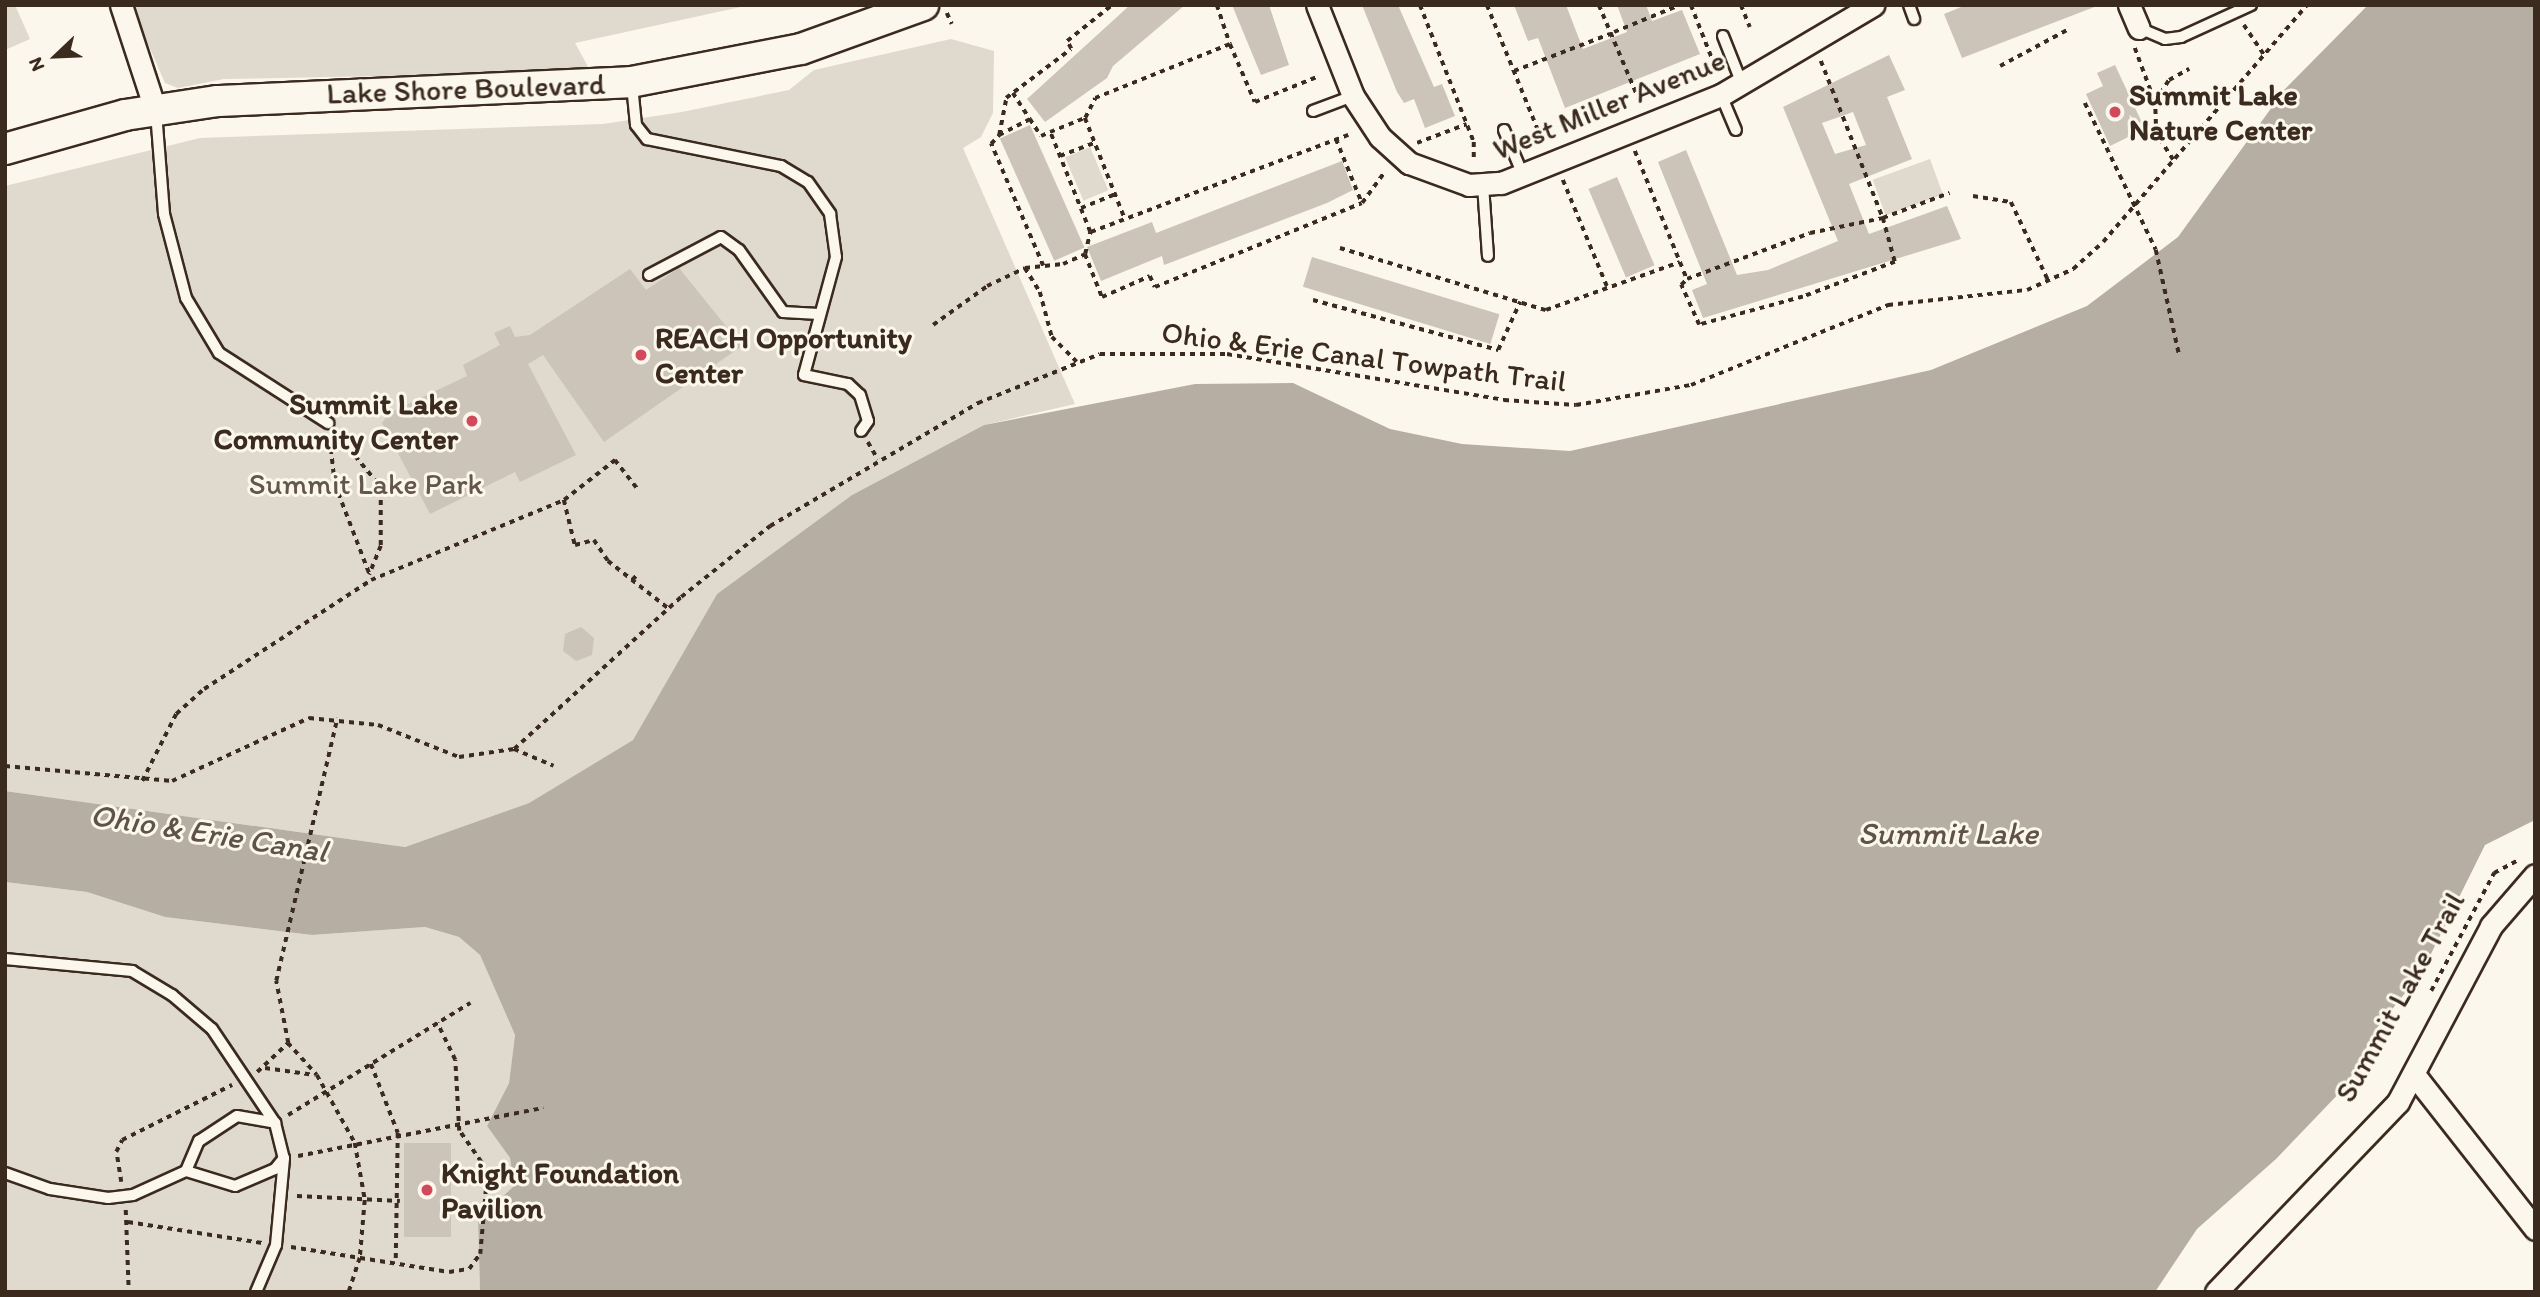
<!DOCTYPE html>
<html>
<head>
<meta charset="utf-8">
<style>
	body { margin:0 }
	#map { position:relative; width:2540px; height:1297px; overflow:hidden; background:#fbf7ec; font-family:Itim,sans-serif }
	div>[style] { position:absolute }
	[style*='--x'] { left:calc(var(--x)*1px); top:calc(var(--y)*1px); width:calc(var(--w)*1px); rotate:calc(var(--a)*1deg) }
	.green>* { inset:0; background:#dfd9ce; transform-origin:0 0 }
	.water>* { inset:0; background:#b6aea2 }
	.building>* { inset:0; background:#ccc4b9; transform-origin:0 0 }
	.path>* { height:3.5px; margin-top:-1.75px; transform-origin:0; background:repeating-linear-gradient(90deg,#3b2a1e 0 5px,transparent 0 10px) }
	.roads { filter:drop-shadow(2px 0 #3b2a1e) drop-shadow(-2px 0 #3b2a1e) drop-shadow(0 2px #3b2a1e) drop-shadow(0 -2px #3b2a1e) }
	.lane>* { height:10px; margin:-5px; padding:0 5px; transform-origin:5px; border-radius:5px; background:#fbf7ec }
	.street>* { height:21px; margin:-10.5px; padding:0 10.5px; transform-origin:10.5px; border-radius:10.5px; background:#fbf7ec }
	.secondary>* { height:30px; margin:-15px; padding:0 15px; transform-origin:15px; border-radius:15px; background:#fbf7ec }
	.dots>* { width:19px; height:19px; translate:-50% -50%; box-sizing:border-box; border:4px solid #fbf7ec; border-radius:50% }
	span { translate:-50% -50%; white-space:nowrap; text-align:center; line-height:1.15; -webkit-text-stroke:6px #fbf7ec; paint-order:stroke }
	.street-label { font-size:30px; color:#3b2a1e }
	.poi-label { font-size:30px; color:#3b2a1e; font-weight:700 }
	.left { translate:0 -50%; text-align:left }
	.right { translate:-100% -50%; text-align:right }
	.park-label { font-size:30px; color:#64564a }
	.water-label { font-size:32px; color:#605246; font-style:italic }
	.frame { position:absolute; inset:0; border:7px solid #3b2a1e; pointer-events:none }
	.north { position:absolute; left:21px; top:21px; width:70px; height:70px; -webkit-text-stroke:5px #fbf7ec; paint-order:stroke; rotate:247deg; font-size:19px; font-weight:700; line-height:28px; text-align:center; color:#3b2a1e }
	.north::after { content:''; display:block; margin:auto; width:24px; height:32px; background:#3b2a1e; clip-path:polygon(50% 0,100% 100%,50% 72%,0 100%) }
</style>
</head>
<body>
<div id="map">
	<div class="green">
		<i style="clip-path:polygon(5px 5px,15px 5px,30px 39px,5px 50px)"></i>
		<i style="clip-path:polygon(131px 5px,750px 5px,575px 43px,591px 72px,224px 79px,178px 88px,165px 83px)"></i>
		<i style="clip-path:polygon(951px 39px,994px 51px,993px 113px,981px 137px,963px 148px,1075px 404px,984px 425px,852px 495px,717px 594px,633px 740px,529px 803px,405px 847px,5px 791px,5px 186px,200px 138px,603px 124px,682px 112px,789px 90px,814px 70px)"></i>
		<i style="left:1090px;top:147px;width:47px;height:27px;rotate:67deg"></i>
		<i style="left:1930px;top:159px;width:38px;height:61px;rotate:70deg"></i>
		<i style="clip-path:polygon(5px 882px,87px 892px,165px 917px,312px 935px,425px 927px,459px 937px,480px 955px,515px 1035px,509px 1083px,487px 1126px,510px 1158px,514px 1186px,478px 1219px,480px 1292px,5px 1292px)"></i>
	</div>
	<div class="water">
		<i style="clip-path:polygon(2368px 5px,2535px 5px,2535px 820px,2485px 845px,2422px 972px,2377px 1028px,2346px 1086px,2276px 1159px,2197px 1229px,2155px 1292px,480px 1292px,478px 1219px,514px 1186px,510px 1158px,487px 1126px,509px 1083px,515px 1035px,480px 955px,459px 937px,425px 927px,312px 935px,165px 917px,87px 892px,5px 882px,5px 791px,405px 847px,529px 803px,633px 740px,717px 594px,852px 495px,984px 425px,1195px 384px,1293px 383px,1390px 429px,1462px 444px,1570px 451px,1931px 370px,2087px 306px,2178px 237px,2285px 89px)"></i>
	</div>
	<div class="building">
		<i style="clip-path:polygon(1130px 5px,1185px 5px,1113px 66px,1107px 78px,1045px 122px,1027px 99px)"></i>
		<i style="clip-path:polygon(1232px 5px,1269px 5px,1289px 65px,1261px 75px)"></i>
		<i style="clip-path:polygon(1362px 5px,1398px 5px,1434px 87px,1442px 84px,1455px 116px,1425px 128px,1414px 99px,1404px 103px,1397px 92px)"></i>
		<i style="clip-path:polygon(1514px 5px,1566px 5px,1583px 49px,1627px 32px,1617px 5px,1646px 5px,1652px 21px,1682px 10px,1700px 54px,1565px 108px,1538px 38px,1528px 41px)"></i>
		<i style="clip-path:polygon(1966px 5px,2097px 5px,2097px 6px,1962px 58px,1944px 14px)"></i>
		<i style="clip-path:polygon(evenodd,1889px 55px,1905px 90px,1887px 97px,1912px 159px,1849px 184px,1869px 234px,1947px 206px,1961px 239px,1703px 318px,1692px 290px,1707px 284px,1658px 162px,1686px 150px,1737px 275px,1768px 270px,1838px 241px,1783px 107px,1889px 55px,1853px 112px,1866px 145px,1835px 154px,1822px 123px,1853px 112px)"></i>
		<i style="clip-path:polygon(2115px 65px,2145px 129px,2110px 146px,2086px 94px,2103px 86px,2097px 73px)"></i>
		<i style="left:1030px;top:125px;width:134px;height:33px;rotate:66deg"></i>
		<i style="clip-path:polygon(1342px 161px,1353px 190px,1327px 203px,1164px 265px,1162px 256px,1101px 281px,1087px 247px,1152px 222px,1156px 233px)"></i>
		<i style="left:1617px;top:177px;width:96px;height:31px;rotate:67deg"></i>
		<i style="left:1312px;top:257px;width:196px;height:31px;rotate:17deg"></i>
		<i style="clip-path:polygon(679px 268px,742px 346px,604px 442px,543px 355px,528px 364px,576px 455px,520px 482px,515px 472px,430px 514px,382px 423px,389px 413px,467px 376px,463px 365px,500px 345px,494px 333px,510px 326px,515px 337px,530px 335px,630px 269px,646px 290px)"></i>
		<i style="clip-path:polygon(581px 627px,594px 638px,592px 655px,576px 661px,563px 651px,565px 634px)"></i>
		<i style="left:404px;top:1143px;width:47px;height:94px"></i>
	</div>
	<div class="path">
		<i style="--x:1217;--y:5;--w:41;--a:71.6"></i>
		<i style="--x:1420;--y:5;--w:147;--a:68.5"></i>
		<i style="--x:1474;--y:142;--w:17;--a:90"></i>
		<i style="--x:1487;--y:5;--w:146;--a:67.8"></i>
		<i style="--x:1599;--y:5;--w:105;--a:67.1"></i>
		<i style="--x:1691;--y:5;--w:71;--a:68.5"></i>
		<i style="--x:1741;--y:5;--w:24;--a:68"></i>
		<i style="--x:947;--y:13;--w:12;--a:66"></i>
		<i style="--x:2244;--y:25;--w:36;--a:56"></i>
		<i style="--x:1614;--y:32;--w:66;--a:-22.3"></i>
		<i style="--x:2135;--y:48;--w:58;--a:69.7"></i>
		<i style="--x:1821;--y:61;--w:169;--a:68.5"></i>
		<i style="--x:1883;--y:218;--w:71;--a:-20.7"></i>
		<i style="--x:2000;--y:66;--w:76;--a:-28.2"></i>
		<i style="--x:1514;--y:71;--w:103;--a:-21.1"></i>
		<i style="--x:1013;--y:93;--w:31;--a:57"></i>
		<i style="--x:2085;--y:103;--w:163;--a:64.2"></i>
		<i style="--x:2156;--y:250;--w:107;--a:77.5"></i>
		<i style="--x:1085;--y:118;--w:109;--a:68.4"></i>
		<i style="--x:999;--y:135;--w:35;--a:-27"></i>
		<i style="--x:1030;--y:119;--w:20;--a:57"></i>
		<i style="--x:1041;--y:136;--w:10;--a:-24"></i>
		<i style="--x:1336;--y:139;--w:69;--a:67.9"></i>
		<i style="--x:1362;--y:203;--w:37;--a:-54"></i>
		<i style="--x:1417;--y:143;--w:53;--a:-20.8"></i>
		<i style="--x:1635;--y:151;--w:138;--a:67.9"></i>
		<i style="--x:1687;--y:279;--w:131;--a:-20.5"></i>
		<i style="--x:1810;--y:233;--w:75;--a:-11.6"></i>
		<i style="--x:1883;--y:218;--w:46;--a:74.7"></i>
		<i style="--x:1895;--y:262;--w:98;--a:159.2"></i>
		<i style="--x:1803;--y:297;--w:108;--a:164.9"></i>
		<i style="--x:1699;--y:325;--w:44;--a:-114.2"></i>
		<i style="--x:1681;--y:285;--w:8;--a:-45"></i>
		<i style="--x:1060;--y:156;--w:36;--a:-21"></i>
		<i style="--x:2173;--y:160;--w:31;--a:-123"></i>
		<i style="--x:2156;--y:134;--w:32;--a:-92"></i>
		<i style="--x:2155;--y:102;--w:26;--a:-58"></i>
		<i style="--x:2169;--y:80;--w:23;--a:-29"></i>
		<i style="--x:1563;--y:180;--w:115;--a:67.5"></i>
		<i style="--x:1973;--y:196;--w:38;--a:9"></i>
		<i style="--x:2011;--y:202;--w:89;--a:64.6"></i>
		<i style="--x:1081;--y:208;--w:37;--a:-22"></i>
		<i style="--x:1091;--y:232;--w:275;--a:-20.7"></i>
		<i style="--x:1340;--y:248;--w:215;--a:16.8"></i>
		<i style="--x:1546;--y:310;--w:142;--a:-19.7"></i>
		<i style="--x:1085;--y:254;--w:46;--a:68.4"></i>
		<i style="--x:1102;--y:297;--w:52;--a:-23.6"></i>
		<i style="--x:1150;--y:276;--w:12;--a:66"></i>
		<i style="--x:1155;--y:287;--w:223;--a:-22.1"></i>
		<i style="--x:1043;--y:266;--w:133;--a:-113.1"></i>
		<i style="--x:991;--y:144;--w:12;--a:-48"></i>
		<i style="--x:999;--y:135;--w:38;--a:-79"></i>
		<i style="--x:1006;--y:98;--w:81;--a:-37"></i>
		<i style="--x:1071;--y:49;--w:9;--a:-117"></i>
		<i style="--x:1067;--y:41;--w:58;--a:-38.7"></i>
		<i style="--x:1025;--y:268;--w:28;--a:58"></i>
		<i style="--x:1040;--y:292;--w:47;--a:75.1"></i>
		<i style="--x:1052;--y:337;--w:35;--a:45"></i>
		<i style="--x:1313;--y:300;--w:192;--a:15.1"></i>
		<i style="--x:1498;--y:350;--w:53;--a:-65.4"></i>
		<i style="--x:933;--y:325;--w:67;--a:-35.8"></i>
		<i style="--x:987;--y:286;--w:42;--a:-25.3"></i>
		<i style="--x:1025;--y:268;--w:38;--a:-6"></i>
		<i style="--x:1063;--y:264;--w:24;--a:-24"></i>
		<i style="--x:1085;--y:254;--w:23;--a:-77"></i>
		<i style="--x:1090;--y:232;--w:108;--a:-111.8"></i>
		<i style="--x:1050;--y:132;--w:38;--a:-22"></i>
		<i style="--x:1085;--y:118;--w:22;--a:-63"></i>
		<i style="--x:1095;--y:98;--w:145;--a:-21.8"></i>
		<i style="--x:1230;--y:44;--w:63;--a:66.7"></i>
		<i style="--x:1255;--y:102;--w:69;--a:-22.1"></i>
		<i style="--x:336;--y:433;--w:62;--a:50.2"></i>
		<i style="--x:376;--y:481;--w:20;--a:75"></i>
		<i style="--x:381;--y:500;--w:46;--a:90"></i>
		<i style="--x:381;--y:546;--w:31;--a:112"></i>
		<i style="--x:330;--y:439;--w:45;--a:83.7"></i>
		<i style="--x:335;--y:484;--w:97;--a:69"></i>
		<i style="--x:868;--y:442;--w:20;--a:60"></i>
		<i style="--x:564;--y:500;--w:46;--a:76.3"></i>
		<i style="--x:575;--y:545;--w:20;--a:-15"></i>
		<i style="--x:594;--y:540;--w:25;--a:56"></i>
		<i style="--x:608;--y:561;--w:76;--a:38.1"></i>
		<i style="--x:632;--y:580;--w:8;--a:-45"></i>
		<i style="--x:514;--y:749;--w:43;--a:23"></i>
		<i style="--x:5;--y:766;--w:168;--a:5.1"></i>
		<i style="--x:172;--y:781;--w:151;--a:-24.7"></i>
		<i style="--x:309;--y:718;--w:69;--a:5.8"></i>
		<i style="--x:378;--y:725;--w:87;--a:21.6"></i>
		<i style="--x:459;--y:757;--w:56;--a:-8.3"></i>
		<i style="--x:514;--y:749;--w:226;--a:-42.3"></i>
		<i style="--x:681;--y:597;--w:114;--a:-38.6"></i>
		<i style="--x:770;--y:526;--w:242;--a:-30.6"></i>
		<i style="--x:978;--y:403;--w:131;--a:-21.9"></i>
		<i style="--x:1100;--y:354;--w:127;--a:0"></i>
		<i style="--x:1227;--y:354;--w:281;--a:9.4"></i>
		<i style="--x:1504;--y:400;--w:72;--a:4"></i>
		<i style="--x:1576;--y:405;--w:117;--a:-9.9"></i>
		<i style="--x:1691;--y:385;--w:213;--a:-22.1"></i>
		<i style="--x:1888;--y:305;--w:140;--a:-6.2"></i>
		<i style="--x:2027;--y:290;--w:51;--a:-24.5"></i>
		<i style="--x:2073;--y:269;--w:40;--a:-42"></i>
		<i style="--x:2103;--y:242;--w:313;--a:-49.3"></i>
		<i style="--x:142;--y:781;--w:75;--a:-63.1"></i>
		<i style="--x:176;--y:714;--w:38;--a:-42"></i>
		<i style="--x:204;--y:689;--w:199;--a:-33.1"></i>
		<i style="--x:371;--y:580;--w:209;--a:-22.5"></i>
		<i style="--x:564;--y:500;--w:65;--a:-38.1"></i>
		<i style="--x:615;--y:460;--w:37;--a:52"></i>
		<i style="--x:2431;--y:991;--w:134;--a:-61.9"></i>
		<i style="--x:2494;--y:873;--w:26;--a:-28"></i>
		<i style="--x:288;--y:1043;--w:43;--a:47.8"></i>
		<i style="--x:317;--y:1075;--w:78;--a:60.8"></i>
		<i style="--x:355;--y:1143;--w:58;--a:80"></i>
		<i style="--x:365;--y:1200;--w:58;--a:94.9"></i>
		<i style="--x:360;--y:1258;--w:36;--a:108"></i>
		<i style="--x:371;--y:1064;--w:74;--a:68.6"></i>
		<i style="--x:398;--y:1133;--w:130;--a:90.9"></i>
		<i style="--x:265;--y:1068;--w:50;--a:8"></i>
		<i style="--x:257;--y:1072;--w:42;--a:-43.1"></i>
		<i style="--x:288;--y:1043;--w:63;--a:-101"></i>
		<i style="--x:276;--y:981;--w:270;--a:-76.9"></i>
		<i style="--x:288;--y:1115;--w:214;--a:-31.6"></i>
		<i style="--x:298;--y:1156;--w:250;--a:-11.1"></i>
		<i style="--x:121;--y:1182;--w:30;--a:-99"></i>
		<i style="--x:116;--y:1152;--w:13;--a:-63"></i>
		<i style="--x:122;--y:1140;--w:123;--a:-26.6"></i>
		<i style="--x:297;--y:1196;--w:103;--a:2.8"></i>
		<i style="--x:126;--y:1210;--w:82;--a:87.9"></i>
		<i style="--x:128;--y:1222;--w:136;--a:8.9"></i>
		<i style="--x:291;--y:1247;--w:160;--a:9"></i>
		<i style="--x:449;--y:1272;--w:20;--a:-9"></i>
		<i style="--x:469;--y:1269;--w:19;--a:-54"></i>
		<i style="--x:480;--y:1254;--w:69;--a:-85"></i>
		<i style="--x:486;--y:1185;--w:24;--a:-102"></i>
		<i style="--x:481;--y:1162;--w:38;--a:-125"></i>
		<i style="--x:459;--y:1131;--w:71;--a:-93.2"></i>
		<i style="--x:455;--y:1060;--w:41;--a:-115.9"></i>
	</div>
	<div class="roads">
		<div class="lane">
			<i style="--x:1909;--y:5;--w:15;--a:70"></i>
			<i style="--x:2139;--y:28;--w:28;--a:23"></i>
			<i style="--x:2165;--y:39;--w:16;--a:-7"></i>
			<i style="--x:2181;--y:37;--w:77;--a:-24.6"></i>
			<i style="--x:1723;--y:36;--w:52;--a:68.4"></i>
			<i style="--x:632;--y:85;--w:40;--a:84.3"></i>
			<i style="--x:636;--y:125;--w:18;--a:52"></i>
			<i style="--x:647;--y:139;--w:137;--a:11.4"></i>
			<i style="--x:781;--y:166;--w:31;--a:31"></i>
			<i style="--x:808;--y:182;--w:39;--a:55"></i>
			<i style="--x:830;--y:214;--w:43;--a:82.1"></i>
			<i style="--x:836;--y:257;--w:122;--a:105.2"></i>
			<i style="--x:804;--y:375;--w:45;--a:11.6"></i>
			<i style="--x:848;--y:384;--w:16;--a:43"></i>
			<i style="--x:860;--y:395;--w:27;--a:73"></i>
			<i style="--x:868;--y:421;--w:12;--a:125"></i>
			<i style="--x:1721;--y:95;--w:38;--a:67"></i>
			<i style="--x:1313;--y:111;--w:43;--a:-20.6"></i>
			<i style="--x:156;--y:112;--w:102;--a:85.5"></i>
			<i style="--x:164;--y:214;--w:87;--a:75.3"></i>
			<i style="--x:186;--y:298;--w:64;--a:59"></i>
			<i style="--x:219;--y:353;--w:130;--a:32.7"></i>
			<i style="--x:1504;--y:130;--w:49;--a:67.1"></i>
			<i style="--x:1483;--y:185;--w:71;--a:86"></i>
			<i style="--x:649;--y:275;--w:81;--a:-27.8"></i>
			<i style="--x:721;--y:237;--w:22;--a:36"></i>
			<i style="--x:739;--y:250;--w:76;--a:54.6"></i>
			<i style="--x:783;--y:312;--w:36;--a:3"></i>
			<i style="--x:5;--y:959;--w:128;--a:5.4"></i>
			<i style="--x:132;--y:971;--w:47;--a:31"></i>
			<i style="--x:172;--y:995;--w:52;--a:40.4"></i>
			<i style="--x:212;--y:1029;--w:113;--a:56.2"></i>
			<i style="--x:237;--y:1116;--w:39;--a:10"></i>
			<i style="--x:275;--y:1123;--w:36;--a:76"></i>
			<i style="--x:284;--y:1158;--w:14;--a:129"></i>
			<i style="--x:275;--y:1169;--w:43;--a:157"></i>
			<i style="--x:235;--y:1186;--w:51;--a:-163"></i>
			<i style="--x:186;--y:1171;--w:33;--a:-67"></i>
			<i style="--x:199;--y:1141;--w:45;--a:-33.3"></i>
			<i style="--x:5;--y:1173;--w:48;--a:19.6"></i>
			<i style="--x:50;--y:1189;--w:59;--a:8.8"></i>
			<i style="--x:108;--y:1198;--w:25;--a:-7"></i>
			<i style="--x:133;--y:1195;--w:58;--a:-24.4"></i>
			<i style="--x:256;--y:1292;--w:51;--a:-66.9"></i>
			<i style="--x:276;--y:1245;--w:87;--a:-84.7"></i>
		</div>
		<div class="street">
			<i style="--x:121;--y:5;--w:109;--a:71.9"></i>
			<i style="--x:1317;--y:5;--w:98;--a:68.4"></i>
			<i style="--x:1353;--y:96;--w:49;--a:56.6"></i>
			<i style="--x:1380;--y:137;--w:39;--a:42"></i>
			<i style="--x:1409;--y:163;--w:64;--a:20.1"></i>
			<i style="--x:1469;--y:185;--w:32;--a:-4"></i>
			<i style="--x:1501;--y:183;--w:237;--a:-21.8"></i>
			<i style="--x:1721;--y:95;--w:177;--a:-30.6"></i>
			<i style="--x:2129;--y:5;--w:25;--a:67"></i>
			<i style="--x:2416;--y:1077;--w:193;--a:51.9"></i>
			<i style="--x:2216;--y:1292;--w:263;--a:-46.2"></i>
			<i style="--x:2398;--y:1102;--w:199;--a:-62.1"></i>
			<i style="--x:2491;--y:926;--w:67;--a:-49.2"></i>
		</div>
		<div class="secondary">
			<i style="--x:5;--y:149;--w:125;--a:-15.8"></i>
			<i style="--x:125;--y:115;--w:94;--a:-8.6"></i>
			<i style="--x:218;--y:101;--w:413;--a:-2.6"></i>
			<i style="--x:631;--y:82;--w:173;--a:-11"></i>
			<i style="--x:801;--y:49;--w:130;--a:-19.8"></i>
		</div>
	</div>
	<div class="dots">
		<i style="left:2115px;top:112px;background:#d1495b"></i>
		<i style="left:641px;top:355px;background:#d1495b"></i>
		<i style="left:472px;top:421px;background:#d1495b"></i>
		<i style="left:427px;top:1190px;background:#d1495b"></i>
	</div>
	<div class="street-label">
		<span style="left:466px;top:89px;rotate:-2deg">Lake Shore Boulevard</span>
		<span style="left:1609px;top:105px;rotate:-22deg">West Miller Avenue</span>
		<span style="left:1364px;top:357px;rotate:7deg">Ohio &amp; Erie Canal Towpath Trail</span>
		<span style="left:2400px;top:997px;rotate:-61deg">Summit Lake Trail</span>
	</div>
	<div class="poi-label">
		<span class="left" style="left:2129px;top:112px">Summit Lake<br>Nature Center</span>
		<span class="left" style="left:655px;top:355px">REACH Opportunity<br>Center</span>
		<span class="right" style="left:458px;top:421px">Summit Lake<br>Community Center</span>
		<span class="left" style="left:441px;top:1190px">Knight Foundation<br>Pavilion</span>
	</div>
	<div class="park-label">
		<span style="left:366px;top:484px">Summit Lake Park</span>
	</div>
	<div class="water-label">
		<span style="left:209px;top:833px;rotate:9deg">Ohio &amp; Erie Canal</span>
		<span style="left:1948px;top:833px">Summit Lake</span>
	</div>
	<div class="frame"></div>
	<div class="north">N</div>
</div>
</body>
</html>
